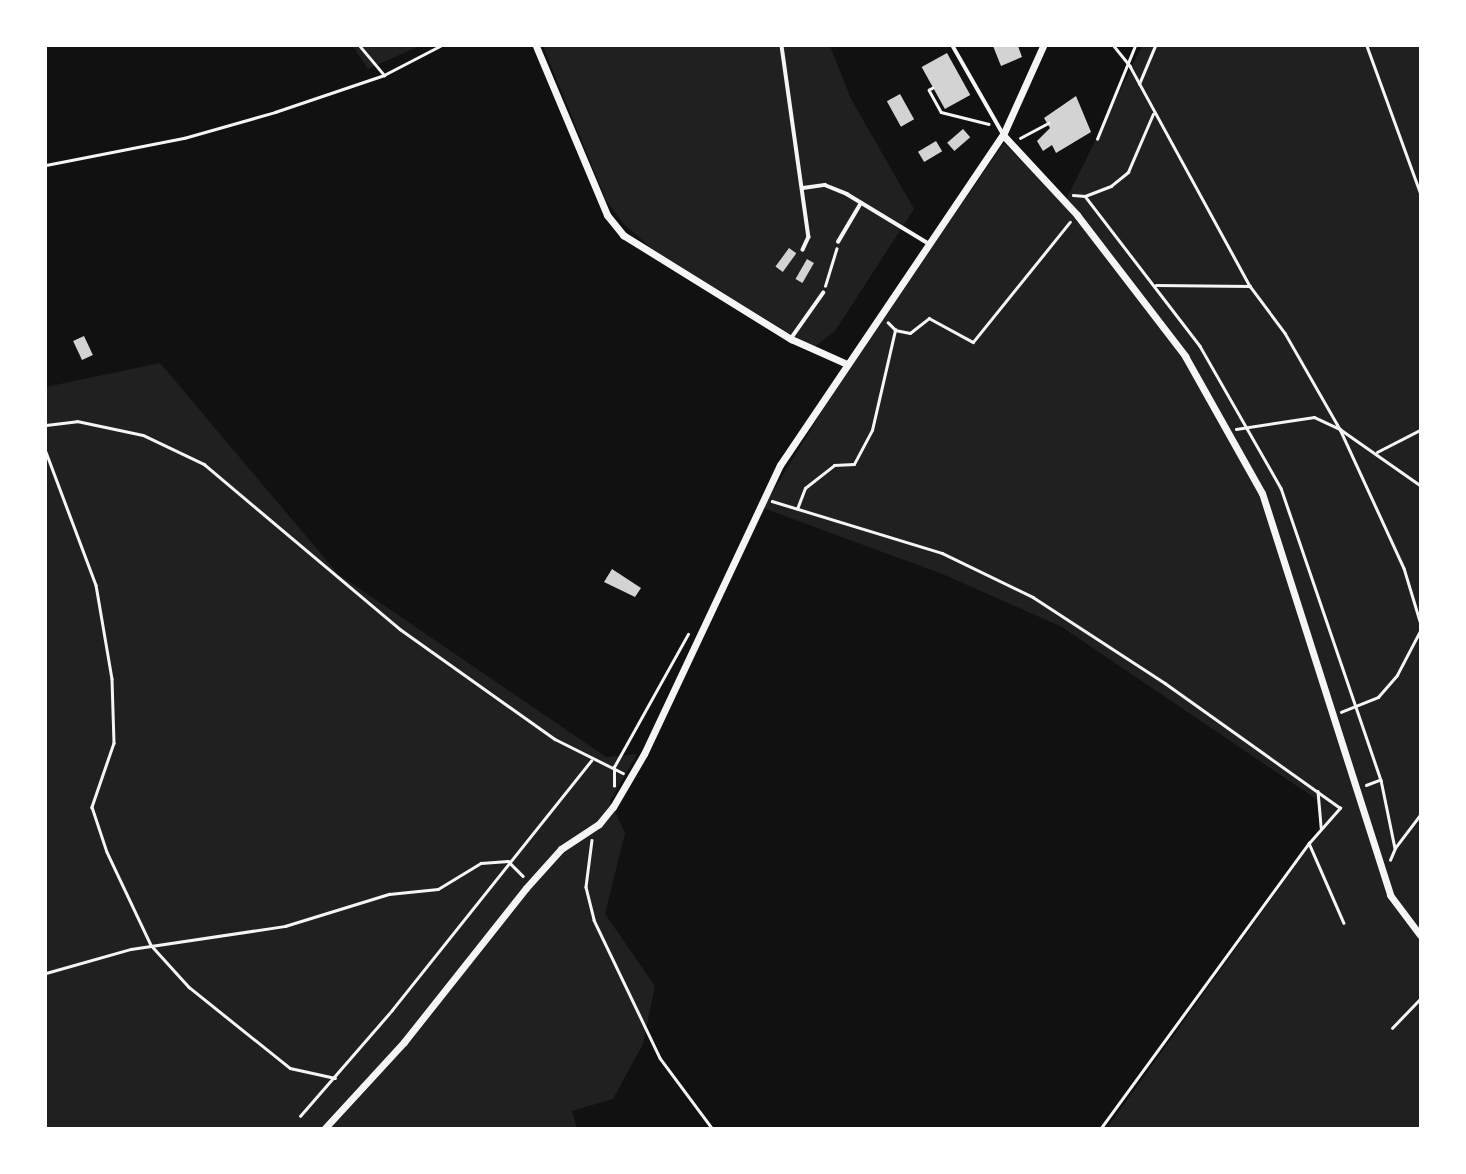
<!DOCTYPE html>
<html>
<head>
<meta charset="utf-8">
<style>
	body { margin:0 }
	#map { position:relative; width:1466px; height:1174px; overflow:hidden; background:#111; font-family:"Public Sans",sans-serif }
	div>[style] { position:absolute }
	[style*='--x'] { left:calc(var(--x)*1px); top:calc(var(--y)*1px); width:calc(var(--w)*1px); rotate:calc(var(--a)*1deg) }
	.green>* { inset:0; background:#202020 }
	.building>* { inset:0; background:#d3d3d3; transform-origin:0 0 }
	.path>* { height:2.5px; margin:-1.25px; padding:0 1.25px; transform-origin:1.25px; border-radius:1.25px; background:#f5f5f5 }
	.service>* { height:3.5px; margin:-1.75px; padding:0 1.75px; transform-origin:1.75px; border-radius:1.75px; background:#f5f5f5 }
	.minor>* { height:7px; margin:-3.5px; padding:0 3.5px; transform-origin:3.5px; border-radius:3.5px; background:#f5f5f5 }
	span { translate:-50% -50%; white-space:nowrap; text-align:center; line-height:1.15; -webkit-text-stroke:7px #fff; paint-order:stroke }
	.frame { position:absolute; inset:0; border:47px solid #fff; pointer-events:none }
</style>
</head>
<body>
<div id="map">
	<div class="green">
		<i style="clip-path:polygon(353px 46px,419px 46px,368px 69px)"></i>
		<i style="clip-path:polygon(543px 46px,830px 46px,851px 99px,914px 209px,835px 331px,813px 348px,653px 250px,623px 223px,606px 200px)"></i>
		<i style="clip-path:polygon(1142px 46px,1420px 46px,1420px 1128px,1107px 1128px,1324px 826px,1316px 799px,1062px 627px,945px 575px,763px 508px,848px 368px,1004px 143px,1080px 221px,1083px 218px,1067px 198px)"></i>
		<i style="clip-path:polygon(160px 363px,338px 574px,606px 757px,637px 754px,610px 801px,625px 833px,605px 914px,655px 986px,643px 1044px,613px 1099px,572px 1111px,577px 1128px,46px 1128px,46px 387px)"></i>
	</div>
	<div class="building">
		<i style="clip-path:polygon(993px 46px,1018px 46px,1022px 57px,1001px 66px)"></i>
		<i style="left:947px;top:53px;width:48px;height:29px;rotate:61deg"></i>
		<i style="left:900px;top:94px;width:29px;height:15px;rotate:61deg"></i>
		<i style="clip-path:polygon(1076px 96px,1091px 132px,1056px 153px,1052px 145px,1043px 151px,1037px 141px,1050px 128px,1044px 118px)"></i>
		<i style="left:963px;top:129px;width:11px;height:21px;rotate:49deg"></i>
		<i style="left:936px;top:141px;width:12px;height:21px;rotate:59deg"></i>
		<i style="left:789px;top:248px;width:9px;height:23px;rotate:36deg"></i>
		<i style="left:807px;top:259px;width:8px;height:23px;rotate:30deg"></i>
		<i style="left:84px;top:336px;width:21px;height:12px;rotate:65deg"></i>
		<i style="clip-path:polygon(612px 569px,641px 588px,635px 597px,604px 582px)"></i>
	</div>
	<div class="path">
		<i style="--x:360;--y:46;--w:38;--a:50"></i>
		<i style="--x:1114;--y:46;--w:26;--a:51"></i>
		<i style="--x:1130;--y:66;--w:251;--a:61.4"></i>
		<i style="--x:1250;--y:286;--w:59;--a:53.3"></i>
		<i style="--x:1285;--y:333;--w:111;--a:60.2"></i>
		<i style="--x:1340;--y:429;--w:153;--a:65.3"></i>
		<i style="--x:1404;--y:568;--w:55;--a:73.2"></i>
		<i style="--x:1367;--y:46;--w:155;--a:70"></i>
		<i style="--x:1139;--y:84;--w:41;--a:-67.2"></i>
		<i style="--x:933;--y:88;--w:4;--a:153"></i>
		<i style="--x:929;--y:90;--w:25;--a:61"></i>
		<i style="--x:941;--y:112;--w:49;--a:14"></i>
		<i style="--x:1020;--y:138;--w:32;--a:-28"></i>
		<i style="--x:1097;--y:139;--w:100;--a:-67.8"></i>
		<i style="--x:46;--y:165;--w:141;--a:-11.1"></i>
		<i style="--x:184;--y:138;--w:95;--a:-15.9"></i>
		<i style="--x:275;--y:112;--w:115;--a:-18.7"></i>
		<i style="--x:384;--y:75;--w:63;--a:-27.4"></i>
		<i style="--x:1073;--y:195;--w:12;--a:5"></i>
		<i style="--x:1085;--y:196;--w:28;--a:-21"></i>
		<i style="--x:1111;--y:186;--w:22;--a:-39"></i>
		<i style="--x:1128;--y:172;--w:63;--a:-66.7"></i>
		<i style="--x:1085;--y:196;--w:189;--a:52.5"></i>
		<i style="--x:1200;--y:346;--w:163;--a:60.3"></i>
		<i style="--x:1281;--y:488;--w:309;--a:71.1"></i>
		<i style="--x:1381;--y:780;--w:69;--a:78.4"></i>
		<i style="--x:1395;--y:848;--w:41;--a:-52.9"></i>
		<i style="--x:1156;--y:285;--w:94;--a:0.6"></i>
		<i style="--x:825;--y:286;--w:39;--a:-73"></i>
		<i style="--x:895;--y:330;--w:15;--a:11"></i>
		<i style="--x:910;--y:333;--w:24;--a:-38"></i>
		<i style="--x:929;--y:318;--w:50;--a:28.6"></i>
		<i style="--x:973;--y:342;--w:154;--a:-51.1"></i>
		<i style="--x:46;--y:425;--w:31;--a:-7"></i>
		<i style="--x:77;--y:421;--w:67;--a:12"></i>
		<i style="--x:143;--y:435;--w:68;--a:25.4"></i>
		<i style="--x:204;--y:464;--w:256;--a:40.1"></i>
		<i style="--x:400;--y:629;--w:190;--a:35.4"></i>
		<i style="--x:555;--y:739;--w:76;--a:26.6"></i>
		<i style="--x:1236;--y:429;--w:79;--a:-8.7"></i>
		<i style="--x:1314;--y:417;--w:29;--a:25"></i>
		<i style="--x:1340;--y:429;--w:98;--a:35"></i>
		<i style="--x:46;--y:452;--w:142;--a:69.4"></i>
		<i style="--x:96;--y:585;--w:95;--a:80.3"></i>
		<i style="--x:112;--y:679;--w:64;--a:88.2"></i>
		<i style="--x:114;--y:743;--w:68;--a:109"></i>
		<i style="--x:92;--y:807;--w:47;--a:71.6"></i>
		<i style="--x:107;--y:852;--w:103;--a:64.7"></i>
		<i style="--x:151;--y:945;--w:57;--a:47.9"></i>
		<i style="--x:189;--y:987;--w:129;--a:38.7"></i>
		<i style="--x:290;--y:1068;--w:46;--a:12.5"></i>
		<i style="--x:1377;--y:452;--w:48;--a:-27.1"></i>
		<i style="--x:772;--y:501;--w:178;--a:17"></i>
		<i style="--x:942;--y:553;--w:101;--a:25.8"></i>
		<i style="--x:1033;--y:597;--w:158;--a:33.1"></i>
		<i style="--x:1165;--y:683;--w:215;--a:35.5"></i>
		<i style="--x:797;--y:509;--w:22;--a:-69"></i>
		<i style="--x:805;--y:488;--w:37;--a:-38"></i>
		<i style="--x:834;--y:465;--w:20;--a:-3"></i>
		<i style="--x:854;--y:464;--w:38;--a:-62"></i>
		<i style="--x:872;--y:430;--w:103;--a:-77"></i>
		<i style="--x:895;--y:330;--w:10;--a:-135"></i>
		<i style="--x:1341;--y:712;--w:40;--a:-22"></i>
		<i style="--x:1378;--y:697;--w:29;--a:-49"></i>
		<i style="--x:1397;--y:675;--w:50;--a:-62.4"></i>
		<i style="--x:1366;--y:785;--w:14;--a:-21"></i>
		<i style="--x:614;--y:786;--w:19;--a:-90"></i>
		<i style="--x:614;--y:767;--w:152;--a:-60.9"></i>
		<i style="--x:1318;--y:791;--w:37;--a:85"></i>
		<i style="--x:592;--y:840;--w:47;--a:97.3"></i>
		<i style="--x:586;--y:887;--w:34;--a:76"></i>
		<i style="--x:594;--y:920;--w:153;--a:64.4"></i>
		<i style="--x:660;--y:1058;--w:87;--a:53.4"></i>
		<i style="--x:1309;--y:843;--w:87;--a:66.4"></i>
		<i style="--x:1390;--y:860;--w:13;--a:-67"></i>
		<i style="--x:46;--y:973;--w:88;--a:-15.8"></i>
		<i style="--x:131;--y:949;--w:156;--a:-8.5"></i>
		<i style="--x:285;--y:926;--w:109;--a:-17.1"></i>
		<i style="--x:389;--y:894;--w:49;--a:-5.8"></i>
		<i style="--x:438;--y:889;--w:50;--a:-31.2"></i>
		<i style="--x:481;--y:863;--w:27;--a:-4"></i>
		<i style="--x:508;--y:861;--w:21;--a:45"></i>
		<i style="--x:1392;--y:1028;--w:40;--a:-46"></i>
		<i style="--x:300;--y:1116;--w:140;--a:-49"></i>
		<i style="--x:392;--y:1010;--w:319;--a:-51.4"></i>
		<i style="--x:1101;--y:1128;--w:353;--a:-53.9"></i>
		<i style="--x:1309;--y:843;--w:47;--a:-48.5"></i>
	</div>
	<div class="service">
		<i style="--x:782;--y:46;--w:193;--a:82"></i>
		<i style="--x:809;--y:237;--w:14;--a:115"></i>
		<i style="--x:953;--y:46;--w:99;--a:60.3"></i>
		<i style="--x:803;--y:188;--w:22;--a:-8"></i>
		<i style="--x:825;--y:185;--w:24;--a:22"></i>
		<i style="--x:847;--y:194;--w:95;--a:31.2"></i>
		<i style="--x:838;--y:242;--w:45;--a:-59.5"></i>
		<i style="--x:792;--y:337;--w:54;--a:-54.8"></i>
	</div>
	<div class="minor">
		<i style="--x:536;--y:46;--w:183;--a:67.2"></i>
		<i style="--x:607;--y:215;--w:26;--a:51"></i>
		<i style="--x:623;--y:235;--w:198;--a:31.8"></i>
		<i style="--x:791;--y:339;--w:61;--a:24.1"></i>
		<i style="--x:1003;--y:135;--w:109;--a:47.2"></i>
		<i style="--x:1077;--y:215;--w:178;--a:52.5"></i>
		<i style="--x:1185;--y:356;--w:157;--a:60.7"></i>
		<i style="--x:1262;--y:493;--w:422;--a:72.3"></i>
		<i style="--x:1390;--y:895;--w:50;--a:53.1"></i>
		<i style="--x:325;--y:1128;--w:117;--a:-47.4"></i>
		<i style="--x:404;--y:1042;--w:196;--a:-51.6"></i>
		<i style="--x:526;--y:888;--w:52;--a:-48.1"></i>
		<i style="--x:561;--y:849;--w:45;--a:-33.3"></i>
		<i style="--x:599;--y:824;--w:22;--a:-51"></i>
		<i style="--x:613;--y:807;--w:61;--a:-59.7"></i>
		<i style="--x:644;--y:754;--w:319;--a:-64.8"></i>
		<i style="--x:780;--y:465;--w:398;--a:-56"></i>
		<i style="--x:1003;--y:135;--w:98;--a:-65.8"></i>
	</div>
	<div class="frame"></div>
</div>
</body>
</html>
